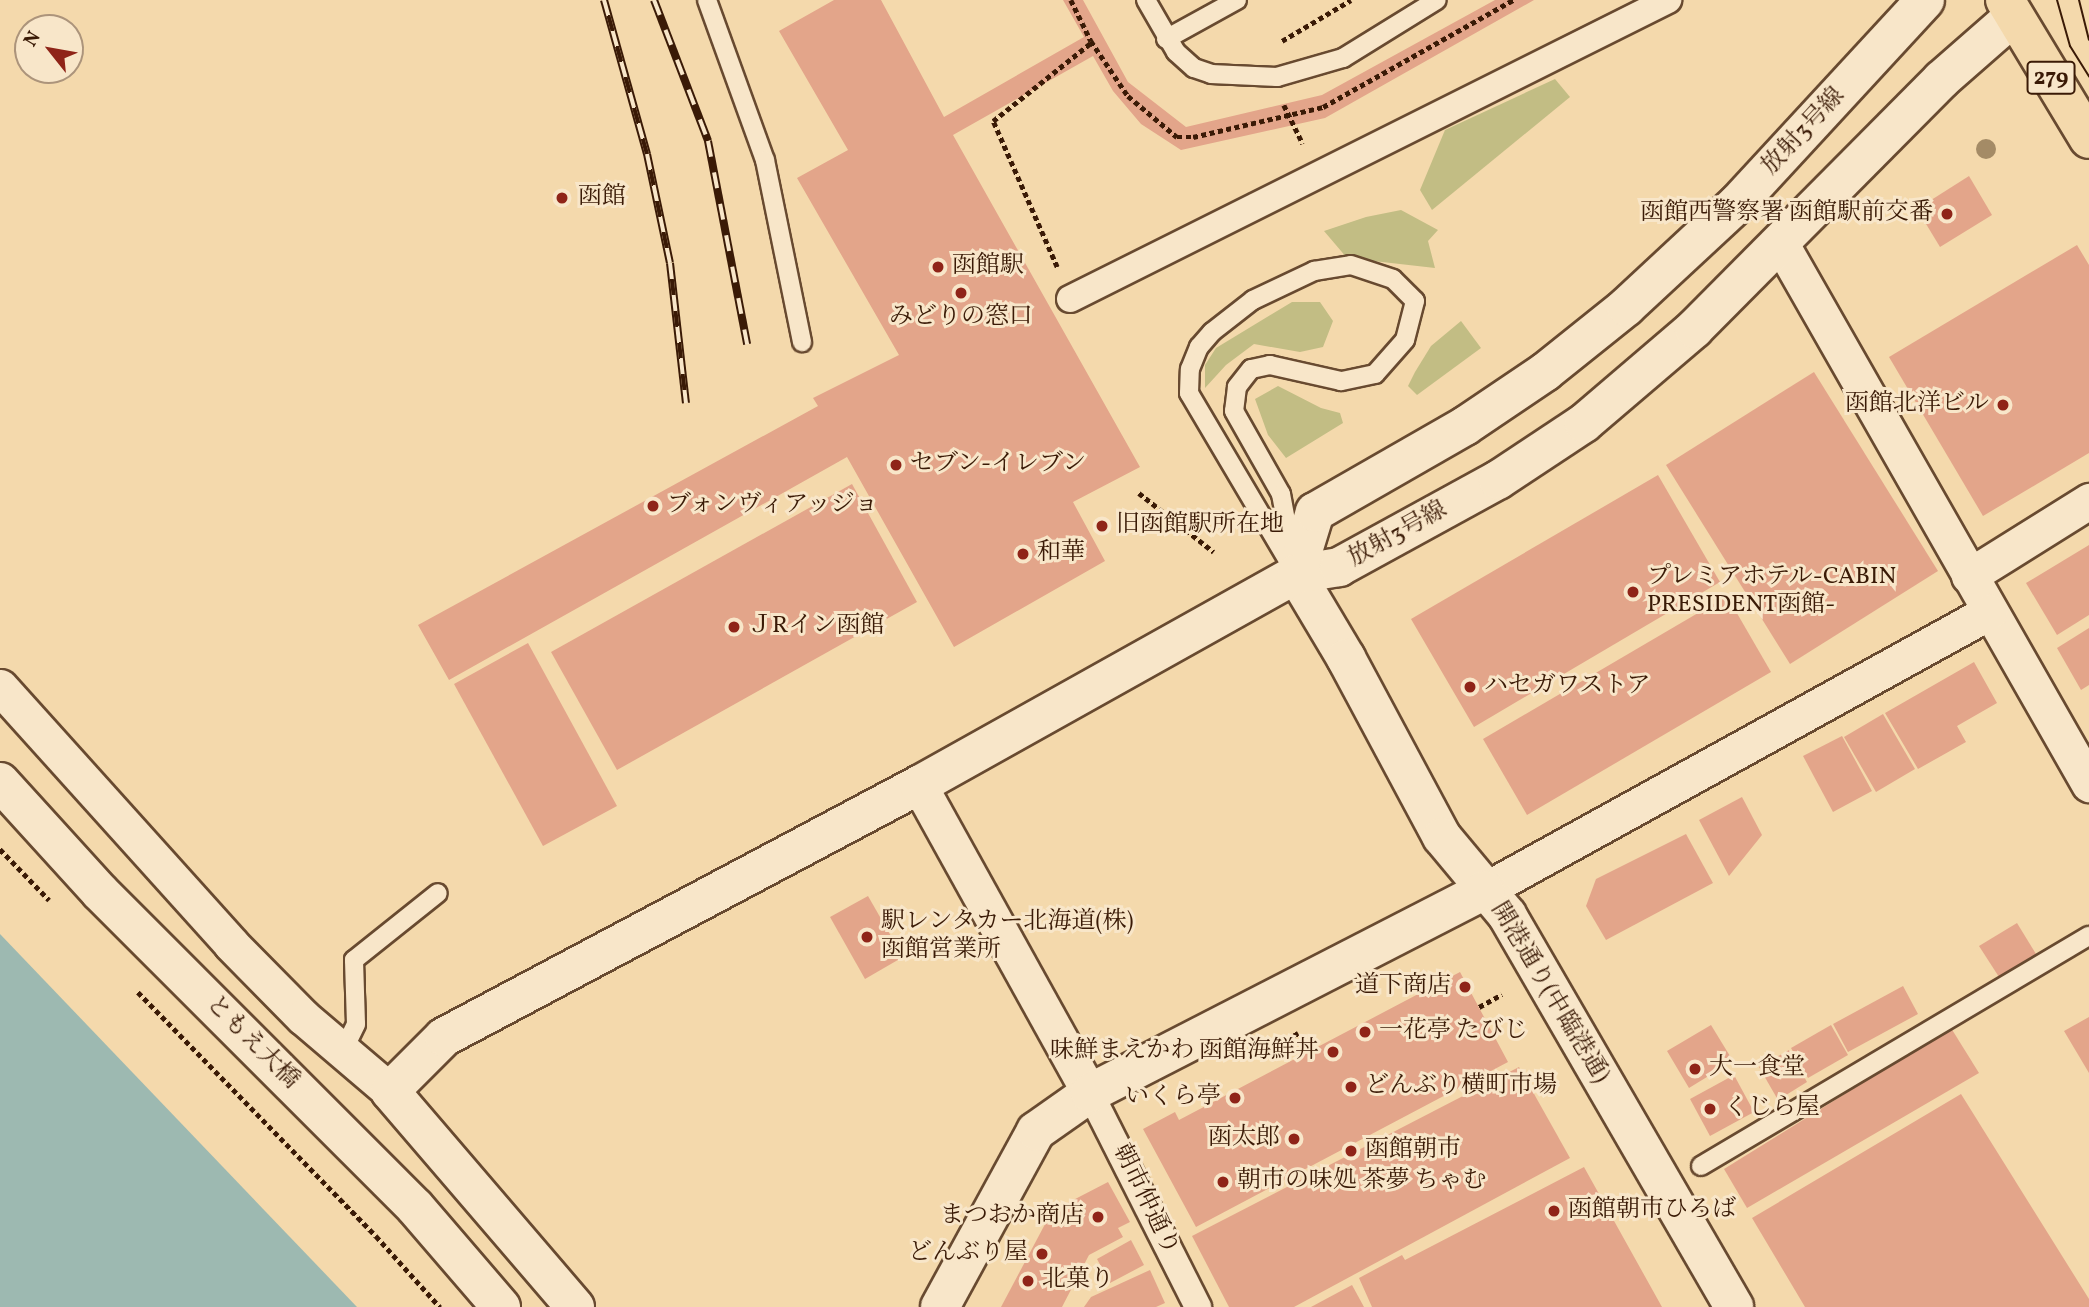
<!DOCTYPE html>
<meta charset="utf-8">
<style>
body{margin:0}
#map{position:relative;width:2089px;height:1307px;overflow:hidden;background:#f4d9ac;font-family:Vollkorn,"Noto Serif JP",serif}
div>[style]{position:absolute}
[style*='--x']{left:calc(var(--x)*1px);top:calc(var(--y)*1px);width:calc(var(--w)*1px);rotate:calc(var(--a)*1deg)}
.green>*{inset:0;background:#c2bd84}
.water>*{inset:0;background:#9db9b1}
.building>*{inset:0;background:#e3a58a}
.path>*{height:4.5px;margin-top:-2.25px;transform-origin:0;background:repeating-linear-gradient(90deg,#3a1a06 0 5px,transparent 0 8.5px)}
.roads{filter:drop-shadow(2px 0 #684a30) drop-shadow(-2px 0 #684a30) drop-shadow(0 2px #684a30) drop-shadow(0 -2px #684a30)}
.service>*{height:18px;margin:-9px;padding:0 9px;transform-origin:9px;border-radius:9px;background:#f8e6c9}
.pedestrian>*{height:26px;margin:-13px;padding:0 13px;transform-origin:13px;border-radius:13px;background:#f8e6c9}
.minor>*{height:35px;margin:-17.5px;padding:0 17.5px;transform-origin:17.5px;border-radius:17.5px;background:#f8e6c9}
.tertiary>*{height:38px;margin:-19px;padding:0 19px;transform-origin:19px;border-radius:19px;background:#f8e6c9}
.trunk>*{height:38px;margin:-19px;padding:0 19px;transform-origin:19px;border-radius:19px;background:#f4d9ac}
.tram>*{height:2px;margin:-1px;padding:0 1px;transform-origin:1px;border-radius:1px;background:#3a1a06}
.rail>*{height:8px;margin-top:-4px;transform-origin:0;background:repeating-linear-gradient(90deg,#f8e6c9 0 16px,#3a1a06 0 32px);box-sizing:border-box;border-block:2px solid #3a1a06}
.trees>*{width:20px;height:20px;margin:-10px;border-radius:50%;background:#a48b66}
.dots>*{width:19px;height:19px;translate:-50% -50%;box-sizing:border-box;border:4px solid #f8e6c9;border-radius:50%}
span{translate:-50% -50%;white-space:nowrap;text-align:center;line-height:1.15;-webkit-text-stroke:6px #f8e6c9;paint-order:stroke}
.shield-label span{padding:2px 5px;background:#f8e6c9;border:2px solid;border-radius:5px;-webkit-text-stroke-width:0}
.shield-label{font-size:23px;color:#3a1a06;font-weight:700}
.street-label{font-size:24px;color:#3a1a06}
.poi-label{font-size:24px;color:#3a1a06}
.left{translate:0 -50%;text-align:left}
.right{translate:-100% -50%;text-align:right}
.north{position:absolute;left:14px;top:14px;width:70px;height:70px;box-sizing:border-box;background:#f8e6c9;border:2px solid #ac947b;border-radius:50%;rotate:301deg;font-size:19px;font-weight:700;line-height:28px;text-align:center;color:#3a1a06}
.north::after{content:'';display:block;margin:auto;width:24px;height:32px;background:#8f2418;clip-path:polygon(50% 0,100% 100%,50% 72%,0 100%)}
</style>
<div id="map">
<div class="green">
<i style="clip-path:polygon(1555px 79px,1570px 97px,1432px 210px,1420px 190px,1445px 130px)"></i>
<i style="clip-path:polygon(1401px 210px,1438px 230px,1428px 241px,1435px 268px,1347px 258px,1324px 231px,1366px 217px)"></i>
<i style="clip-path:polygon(1292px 302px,1320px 302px,1333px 321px,1323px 347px,1300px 352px,1254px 344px,1226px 365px,1205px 388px,1205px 365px,1216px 348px)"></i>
<i style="clip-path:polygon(1461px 321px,1481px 348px,1417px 395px,1408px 386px,1415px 372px,1431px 346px)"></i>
<i style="clip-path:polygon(1278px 386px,1321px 408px,1340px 413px,1343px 423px,1286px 458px,1268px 435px,1255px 399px)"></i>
</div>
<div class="water">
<i style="clip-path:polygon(0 934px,357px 1307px,0 1307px)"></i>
</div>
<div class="building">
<i style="clip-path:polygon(834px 0,881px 0,944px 117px,1084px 37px,1063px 0,1083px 0,1128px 82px,1186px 127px,1322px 95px,1495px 0,1534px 0,1325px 118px,1181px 150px,1141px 124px,1113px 91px,1093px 56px,953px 135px,1140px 467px,1073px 502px,1105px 561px,954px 647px,847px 457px,449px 680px,418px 625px,818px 406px,813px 398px,899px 355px,797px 178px,848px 150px,779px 31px)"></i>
<i style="clip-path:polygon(1969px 176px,1992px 215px,1940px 247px,1917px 209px)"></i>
<i style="clip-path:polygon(2077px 245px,2089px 265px,2089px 453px,1983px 516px,1889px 357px)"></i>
<i style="clip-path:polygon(1814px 372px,1938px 571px,1790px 664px,1666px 465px)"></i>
<i style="clip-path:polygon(1658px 475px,1720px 582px,1474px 727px,1411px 619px)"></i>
<i style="clip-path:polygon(852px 484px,917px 602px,617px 770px,551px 652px)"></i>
<i style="clip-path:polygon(2089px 545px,2089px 615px,2057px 635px,2026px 583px)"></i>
<i style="clip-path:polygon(1727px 596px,1771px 672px,1527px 815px,1483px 739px)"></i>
<i style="clip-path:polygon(2089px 628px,2089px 685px,2081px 690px,2057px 648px)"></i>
<i style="clip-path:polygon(528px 643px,617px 806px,543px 846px,454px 684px)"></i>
<i style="clip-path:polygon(1974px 662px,1997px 703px,1957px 726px,1966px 742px,1918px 769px,1885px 713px)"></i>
<i style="clip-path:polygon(1883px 714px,1915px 769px,1876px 792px,1844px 737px)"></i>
<i style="clip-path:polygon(1842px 736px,1872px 791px,1833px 812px,1803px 756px)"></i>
<i style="clip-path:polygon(1742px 797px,1762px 835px,1729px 876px,1699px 820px)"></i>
<i style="clip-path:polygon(1686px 834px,1713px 883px,1606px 940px,1586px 906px,1596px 879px)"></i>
<i style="clip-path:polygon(868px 896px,903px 957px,865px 979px,830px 917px)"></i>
<i style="clip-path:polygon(2017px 923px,2036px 954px,1999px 977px,1979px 946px)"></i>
<i style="clip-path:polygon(1460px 972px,1508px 1062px,1196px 1227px,1143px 1129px,1175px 1112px,1179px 1120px)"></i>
<i style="clip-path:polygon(1903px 986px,1918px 1014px,1848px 1052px,1833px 1024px)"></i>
<i style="clip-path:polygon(2089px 1017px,2089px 1073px,2064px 1031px)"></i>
<i style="clip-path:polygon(1711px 1025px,1733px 1061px,1689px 1088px,1667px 1051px)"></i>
<i style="clip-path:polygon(1831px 1025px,1848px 1055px,1808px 1078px,1791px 1048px)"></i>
<i style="clip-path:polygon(1951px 1028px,1979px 1073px,1747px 1208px,1724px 1169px)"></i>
<i style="clip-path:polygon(1789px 1050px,1807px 1082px,1778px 1100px,1759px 1067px)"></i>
<i style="clip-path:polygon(1519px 1067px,1570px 1158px,1294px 1307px,1229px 1307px,1192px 1236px)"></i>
<i style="clip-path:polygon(1734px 1075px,1754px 1112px,1710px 1136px,1690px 1099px)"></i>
<i style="clip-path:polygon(1961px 1094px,2089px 1299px,2089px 1307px,1805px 1307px,1752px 1218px)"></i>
<i style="clip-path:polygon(1584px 1167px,1662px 1307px,1372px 1307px,1359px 1278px,1402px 1255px,1405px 1260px)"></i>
<i style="clip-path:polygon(1108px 1182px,1130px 1222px,1118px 1228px,1123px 1237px,1089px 1255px,1062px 1307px,1001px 1307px,1052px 1211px)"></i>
<i style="clip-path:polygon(1131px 1240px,1144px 1265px,1110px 1283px,1097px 1259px)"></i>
<i style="clip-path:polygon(1150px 1270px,1165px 1303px,1156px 1307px,1084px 1307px,1091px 1297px)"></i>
<i style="clip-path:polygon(1352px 1285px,1364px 1307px,1311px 1307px)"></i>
</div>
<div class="path">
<i style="--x:1071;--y:0;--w:46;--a:64"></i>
<i style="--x:1091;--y:41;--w:66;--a:56.1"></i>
<i style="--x:1128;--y:96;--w:64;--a:39.9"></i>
<i style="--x:1177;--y:137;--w:16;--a:0"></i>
<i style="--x:1193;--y:137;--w:133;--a:-13"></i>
<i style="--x:1323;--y:107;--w:218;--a:-29.4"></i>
<i style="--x:1282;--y:41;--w:80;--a:-30.7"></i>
<i style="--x:1284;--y:105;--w:43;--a:64"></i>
<i style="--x:1057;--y:267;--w:159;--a:-113.7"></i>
<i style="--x:993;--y:121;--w:127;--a:-38.6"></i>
<i style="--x:1139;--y:493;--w:95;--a:38.2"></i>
<i style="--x:0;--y:849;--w:71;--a:46.1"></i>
<i style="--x:138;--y:992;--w:341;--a:45.7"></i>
<i style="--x:376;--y:1236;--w:96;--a:48"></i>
<i style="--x:1479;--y:1007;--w:26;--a:-29"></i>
<i style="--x:1295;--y:1032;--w:24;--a:60"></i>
</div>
<div class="roads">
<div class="service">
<i style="--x:707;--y:0;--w:170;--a:70.1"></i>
<i style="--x:765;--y:160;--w:186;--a:78.5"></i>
<i style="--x:1146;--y:0;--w:60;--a:60"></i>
<i style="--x:1176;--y:52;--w:24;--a:42"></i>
<i style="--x:1194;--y:68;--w:18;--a:19"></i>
<i style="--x:1211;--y:74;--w:66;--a:2.6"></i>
<i style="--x:1277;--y:77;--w:69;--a:-16.1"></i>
<i style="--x:1343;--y:58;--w:110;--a:-31.7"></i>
<i style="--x:1166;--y:39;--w:81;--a:-28.8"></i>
<i style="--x:1351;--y:265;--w:44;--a:18.4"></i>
<i style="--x:1393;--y:279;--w:31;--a:45"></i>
<i style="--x:1415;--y:301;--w:40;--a:104.4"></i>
<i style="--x:1405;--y:340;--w:45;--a:131.4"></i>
<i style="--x:1375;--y:374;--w:35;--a:168"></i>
<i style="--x:1341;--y:381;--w:73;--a:-167.3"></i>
<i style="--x:1270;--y:365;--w:19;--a:168"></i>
<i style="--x:1251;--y:369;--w:23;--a:128"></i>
<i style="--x:1237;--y:387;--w:24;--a:97"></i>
<i style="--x:1234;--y:411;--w:95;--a:60.5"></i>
<i style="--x:1281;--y:494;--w:81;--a:79.4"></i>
<i style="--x:1296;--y:574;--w:210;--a:-120.6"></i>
<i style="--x:1189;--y:393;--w:24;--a:-88"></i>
<i style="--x:1190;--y:369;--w:24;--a:-68"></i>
<i style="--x:1199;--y:347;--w:20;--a:-49"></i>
<i style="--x:1212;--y:332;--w:52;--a:-38"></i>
<i style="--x:1253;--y:300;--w:68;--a:-25.4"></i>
<i style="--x:1314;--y:271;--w:37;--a:-9"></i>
<i style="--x:343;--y:1051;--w:30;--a:-64"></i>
<i style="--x:356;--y:1024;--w:64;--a:-91.8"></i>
<i style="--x:354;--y:960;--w:107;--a:-38.6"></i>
<i style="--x:1701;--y:1166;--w:451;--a:-30.7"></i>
</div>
<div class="pedestrian">
<i style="--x:1070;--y:299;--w:669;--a:-26.57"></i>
<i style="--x:1090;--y:1093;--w:240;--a:63.2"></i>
</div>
<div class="minor">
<i style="--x:1781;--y:244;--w:622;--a:60.3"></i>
<i style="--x:1969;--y:576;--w:142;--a:-32"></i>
<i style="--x:0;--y:687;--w:346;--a:48"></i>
<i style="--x:231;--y:944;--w:103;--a:45.4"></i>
<i style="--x:303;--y:1017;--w:114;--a:40.4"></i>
<i style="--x:919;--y:785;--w:352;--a:61"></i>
<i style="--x:1485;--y:890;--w:576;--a:-28.88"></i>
</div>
<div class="tertiary">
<i style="--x:1296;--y:574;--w:65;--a:-73"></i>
<i style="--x:1315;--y:512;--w:173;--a:-29.8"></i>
<i style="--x:1465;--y:426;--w:97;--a:-34"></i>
<i style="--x:1545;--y:372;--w:104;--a:-38.7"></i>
<i style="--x:1626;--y:307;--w:151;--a:-42.9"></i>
<i style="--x:1737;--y:204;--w:277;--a:-47.3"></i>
<i style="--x:1296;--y:574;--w:98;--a:59.2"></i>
<i style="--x:1346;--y:658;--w:203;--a:61.8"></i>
<i style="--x:1442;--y:837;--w:102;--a:50.2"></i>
<i style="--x:1507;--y:915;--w:453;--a:59.9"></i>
<i style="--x:0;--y:782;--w:149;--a:47.7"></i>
<i style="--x:100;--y:892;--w:445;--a:45"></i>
<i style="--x:415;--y:1207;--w:132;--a:49.3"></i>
<i style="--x:575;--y:1307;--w:284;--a:-130.6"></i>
<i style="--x:390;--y:1091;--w:76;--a:-45"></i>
<i style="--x:444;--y:1037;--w:538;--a:-27.95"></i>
<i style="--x:919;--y:785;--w:432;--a:-29.2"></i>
<i style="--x:1296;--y:574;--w:44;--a:-9.2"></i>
<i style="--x:1339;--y:567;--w:181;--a:-28.7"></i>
<i style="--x:1498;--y:480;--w:103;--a:-33.5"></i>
<i style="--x:1584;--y:423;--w:145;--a:-40.5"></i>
<i style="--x:1694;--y:329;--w:351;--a:-45.2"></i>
<i style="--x:1941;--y:80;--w:96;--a:-41.2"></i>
<i style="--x:940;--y:1307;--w:200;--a:-61.4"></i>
<i style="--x:1036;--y:1131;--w:66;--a:-35.1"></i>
<i style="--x:1090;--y:1093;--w:444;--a:-27.2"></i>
</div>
<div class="trunk">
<i style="--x:2005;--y:0;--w:162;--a:58.9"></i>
</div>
</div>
<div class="tram">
<i style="--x:2057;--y:0;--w:48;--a:74.2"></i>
<i style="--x:2070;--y:46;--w:36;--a:58"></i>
<i style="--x:2079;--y:0;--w:41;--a:76"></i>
</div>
<div class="rail">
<i style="--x:604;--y:0;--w:160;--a:74.4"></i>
<i style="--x:647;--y:154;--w:111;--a:78.1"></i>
<i style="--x:670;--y:263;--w:141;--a:83.5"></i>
<i style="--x:654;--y:0;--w:151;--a:69"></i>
<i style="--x:708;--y:141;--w:207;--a:79.1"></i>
</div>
<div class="trees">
<i style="left:1986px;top:149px"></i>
</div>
<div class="dots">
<i style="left:562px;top:198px;background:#8f2418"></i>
<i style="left:1947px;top:214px;background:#8f2418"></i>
<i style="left:938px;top:267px;background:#8f2418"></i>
<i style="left:961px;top:293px;background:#8f2418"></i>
<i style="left:2003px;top:405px;background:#8f2418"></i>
<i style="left:896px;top:465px;background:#8f2418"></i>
<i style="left:653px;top:506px;background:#8f2418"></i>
<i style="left:1102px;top:526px;background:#8f2418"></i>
<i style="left:1023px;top:554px;background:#8f2418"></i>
<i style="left:1633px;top:592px;background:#8f2418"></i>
<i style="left:734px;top:627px;background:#8f2418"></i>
<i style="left:1470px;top:687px;background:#8f2418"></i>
<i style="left:867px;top:937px;background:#8f2418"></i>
<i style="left:1465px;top:987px;background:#8f2418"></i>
<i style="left:1365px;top:1032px;background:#8f2418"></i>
<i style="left:1333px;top:1052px;background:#8f2418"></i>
<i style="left:1695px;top:1069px;background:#8f2418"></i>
<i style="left:1351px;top:1087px;background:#8f2418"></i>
<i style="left:1235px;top:1098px;background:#8f2418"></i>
<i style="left:1710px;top:1109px;background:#8f2418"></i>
<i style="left:1294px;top:1139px;background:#8f2418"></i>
<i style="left:1351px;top:1151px;background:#8f2418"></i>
<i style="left:1223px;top:1182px;background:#8f2418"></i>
<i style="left:1554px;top:1211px;background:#8f2418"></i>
<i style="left:1098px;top:1217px;background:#8f2418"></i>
<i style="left:1042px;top:1254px;background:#8f2418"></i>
<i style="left:1028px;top:1281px;background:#8f2418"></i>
</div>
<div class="shield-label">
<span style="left:2051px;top:78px">279</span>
</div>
<div class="street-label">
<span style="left:1804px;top:132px;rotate:-47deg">放射3号線</span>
<span style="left:1398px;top:535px;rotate:-29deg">放射3号線</span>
<span style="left:1549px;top:993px;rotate:59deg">開港通り(中臨港通)</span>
<span style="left:252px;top:1043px;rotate:45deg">ともえ大橋</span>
<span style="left:1145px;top:1200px;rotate:64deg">朝市仲通り</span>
</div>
<div class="poi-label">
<span class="left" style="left:578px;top:198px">函館</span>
<span class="right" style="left:1933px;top:214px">函館西警察署 函館駅前交番</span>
<span class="left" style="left:952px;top:267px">函館駅</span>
<span style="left:961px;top:318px">みどりの窓口</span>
<span class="right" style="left:1989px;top:405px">函館北洋ビル</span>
<span class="left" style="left:910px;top:465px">セブン-イレブン</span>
<span class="left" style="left:667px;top:506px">ブォンヴィアッジョ</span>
<span class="left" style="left:1116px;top:526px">旧函館駅所在地</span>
<span class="left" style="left:1037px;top:554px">和華</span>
<span class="left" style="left:1647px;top:592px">プレミアホテル-CABIN<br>PRESIDENT函館-</span>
<span class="left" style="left:748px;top:627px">ＪRイン函館</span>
<span class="left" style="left:1484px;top:687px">ハセガワストア</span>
<span class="left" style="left:881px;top:937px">駅レンタカー北海道(株)<br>函館営業所</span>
<span class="right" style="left:1451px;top:987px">道下商店</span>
<span class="left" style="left:1379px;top:1032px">一花亭 たびじ</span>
<span class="right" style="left:1319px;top:1052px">味鮮まえかわ 函館海鮮丼</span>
<span class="left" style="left:1709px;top:1069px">大一食堂</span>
<span class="left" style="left:1365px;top:1087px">どんぶり横町市場</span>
<span class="right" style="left:1221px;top:1098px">いくら亭</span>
<span class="left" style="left:1724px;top:1109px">くじら屋</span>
<span class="right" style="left:1280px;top:1139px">函太郎</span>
<span class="left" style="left:1365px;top:1151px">函館朝市</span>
<span class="left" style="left:1237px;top:1182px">朝市の味処 茶夢 ちゃむ</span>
<span class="left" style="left:1568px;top:1211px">函館朝市ひろば</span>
<span class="right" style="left:1084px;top:1217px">まつおか商店</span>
<span class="right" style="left:1028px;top:1254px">どんぶり屋</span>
<span class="left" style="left:1042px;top:1281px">北菓り</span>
</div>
<div class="north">N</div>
</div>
